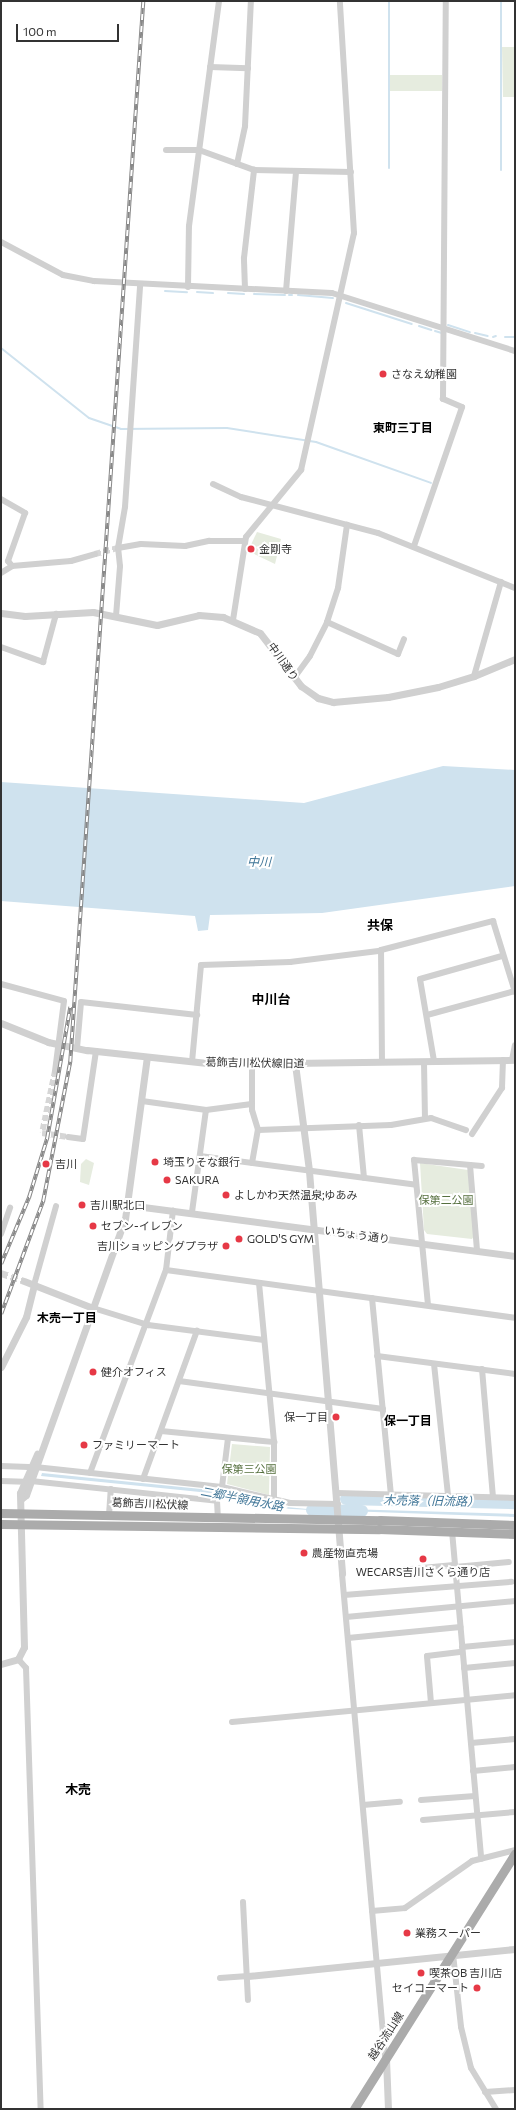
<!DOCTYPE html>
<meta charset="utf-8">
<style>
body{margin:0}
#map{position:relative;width:516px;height:2110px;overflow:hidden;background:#fff;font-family:Commissioner,"Noto Sans JP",sans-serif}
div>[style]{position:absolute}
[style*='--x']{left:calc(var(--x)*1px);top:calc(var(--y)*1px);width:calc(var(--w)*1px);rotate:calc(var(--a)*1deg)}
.green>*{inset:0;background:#e6ecdf}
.water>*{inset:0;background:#cfe2ee}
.stream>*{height:2px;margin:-1px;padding:0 1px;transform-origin:1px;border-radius:1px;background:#cfe2ee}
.river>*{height:12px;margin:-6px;padding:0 6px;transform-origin:6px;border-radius:6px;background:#cfe2ee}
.minor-tunnel>*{height:6px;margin-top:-3px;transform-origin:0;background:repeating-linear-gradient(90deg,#d6d6d6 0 6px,transparent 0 9px)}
.tertiary-tunnel>*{height:7px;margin-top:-3.5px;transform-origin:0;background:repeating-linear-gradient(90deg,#d6d6d6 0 7px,transparent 0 10.5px)}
.minor>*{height:6px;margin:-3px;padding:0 3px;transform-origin:3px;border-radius:3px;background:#d0d0d0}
.tertiary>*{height:7px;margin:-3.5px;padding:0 3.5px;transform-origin:3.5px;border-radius:3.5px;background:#d0d0d0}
.primary>*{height:9px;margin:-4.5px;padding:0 4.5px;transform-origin:4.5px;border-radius:4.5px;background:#ababab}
.rail>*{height:3.5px;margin-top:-1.75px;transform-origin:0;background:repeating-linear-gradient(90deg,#fff 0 6px,#888 0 12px);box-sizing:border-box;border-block:1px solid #888}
.dots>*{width:11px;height:11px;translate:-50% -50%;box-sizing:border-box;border:2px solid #fff;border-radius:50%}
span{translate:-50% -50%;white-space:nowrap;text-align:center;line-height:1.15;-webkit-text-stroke:4px #fff;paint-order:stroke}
.poi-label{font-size:11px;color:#333}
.left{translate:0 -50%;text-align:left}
.right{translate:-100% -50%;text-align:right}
.street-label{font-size:11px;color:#333}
.park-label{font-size:11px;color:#56703f}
.neighbourhood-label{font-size:12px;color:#000;font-weight:700}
.water-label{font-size:12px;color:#3f7597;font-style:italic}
.quarter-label{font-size:13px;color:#000;font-weight:700}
.frame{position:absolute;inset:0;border:2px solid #333;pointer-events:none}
.scale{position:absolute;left:16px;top:24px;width:103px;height:18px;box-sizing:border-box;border:2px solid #333;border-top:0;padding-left:5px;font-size:12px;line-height:14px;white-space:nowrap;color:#333;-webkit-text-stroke:3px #fff;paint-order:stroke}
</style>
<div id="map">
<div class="green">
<i style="clip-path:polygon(502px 47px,515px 47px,515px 97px,503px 97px)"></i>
<i style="clip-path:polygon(389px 75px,442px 75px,442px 91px,389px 91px)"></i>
<i style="clip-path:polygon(257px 532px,281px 539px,275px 564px,248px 551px)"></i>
<i style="clip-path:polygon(86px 1159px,94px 1163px,89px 1185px,80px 1182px,81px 1164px)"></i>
<i style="clip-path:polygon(420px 1163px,468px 1170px,474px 1236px,472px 1239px,427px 1234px,424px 1230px)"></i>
<i style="clip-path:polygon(232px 1444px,270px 1447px,269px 1495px,227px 1484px)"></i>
</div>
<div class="water">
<i style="clip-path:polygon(443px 766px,515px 770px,515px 886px,322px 913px,210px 915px,208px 930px,198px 931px,195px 916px,1px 901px,1px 782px,304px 803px)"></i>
<i style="clip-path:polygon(42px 1473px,221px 1491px,276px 1506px,328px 1511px,275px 1508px,220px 1494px,41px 1476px)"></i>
<i style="clip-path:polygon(345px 1509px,515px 1514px,515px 1517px,345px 1511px)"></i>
</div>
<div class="stream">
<i style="--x:389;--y:168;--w:167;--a:-90"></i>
<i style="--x:501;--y:170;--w:169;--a:-90"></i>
<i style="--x:165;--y:291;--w:22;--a:3"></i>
<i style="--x:197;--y:292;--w:16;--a:4"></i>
<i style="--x:228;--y:293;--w:16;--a:4"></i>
<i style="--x:254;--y:294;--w:31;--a:2"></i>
<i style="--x:289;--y:295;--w:3;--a:0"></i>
<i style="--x:298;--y:295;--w:35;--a:5"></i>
<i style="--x:346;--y:303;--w:69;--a:17.7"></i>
<i style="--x:448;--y:325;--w:23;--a:18"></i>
<i style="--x:419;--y:326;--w:13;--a:18"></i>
<i style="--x:435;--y:331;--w:7;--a:16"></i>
<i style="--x:475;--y:333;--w:13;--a:13"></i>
<i style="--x:493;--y:337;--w:3;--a:-18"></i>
<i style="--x:505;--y:337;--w:10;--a:0"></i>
<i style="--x:1;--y:348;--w:112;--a:38.5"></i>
<i style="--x:89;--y:418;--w:34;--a:19"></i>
<i style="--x:121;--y:429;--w:106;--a:-0.5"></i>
<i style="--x:227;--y:428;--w:90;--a:8.9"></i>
<i style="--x:316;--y:442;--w:122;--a:19.6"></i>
</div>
<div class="river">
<i style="--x:346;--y:1499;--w:169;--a:1.4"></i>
<i style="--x:312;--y:1510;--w:50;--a:1.1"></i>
</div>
<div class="minor-tunnel">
<i style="--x:95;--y:554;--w:24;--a:-15"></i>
<i style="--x:55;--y:1071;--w:63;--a:101.8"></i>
<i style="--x:42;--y:1133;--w:26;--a:9"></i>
</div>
<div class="tertiary-tunnel">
<i style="--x:1;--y:1273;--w:24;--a:19"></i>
</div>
<div class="minor">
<i style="--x:210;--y:67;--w:38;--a:2"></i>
<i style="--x:166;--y:150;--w:33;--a:0"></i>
<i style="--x:199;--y:150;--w:59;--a:20"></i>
<i style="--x:254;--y:170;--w:97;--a:1.2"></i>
<i style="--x:237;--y:164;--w:39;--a:-78"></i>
<i style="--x:245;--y:126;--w:125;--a:-87.3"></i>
<i style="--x:1;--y:242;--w:70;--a:28"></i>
<i style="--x:63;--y:275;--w:32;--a:11"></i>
<i style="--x:94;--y:281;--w:238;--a:2.9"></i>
<i style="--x:332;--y:293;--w:192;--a:17.6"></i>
<i style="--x:188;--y:287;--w:61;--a:-89.1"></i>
<i style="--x:189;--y:226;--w:227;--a:-82.4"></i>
<i style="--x:245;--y:289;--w:31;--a:-92"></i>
<i style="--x:244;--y:258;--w:89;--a:-83.5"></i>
<i style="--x:286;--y:291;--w:119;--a:-85.2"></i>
<i style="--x:213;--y:484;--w:31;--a:25"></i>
<i style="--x:241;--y:497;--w:142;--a:14.7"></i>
<i style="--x:378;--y:533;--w:148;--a:21.9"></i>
<i style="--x:1;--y:499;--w:28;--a:30"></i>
<i style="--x:25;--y:513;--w:51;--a:109.5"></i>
<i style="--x:8;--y:561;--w:6;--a:51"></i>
<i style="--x:414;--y:546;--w:147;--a:-70.9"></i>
<i style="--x:462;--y:407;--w:21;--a:-157"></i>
<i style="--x:443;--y:399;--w:398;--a:-89.6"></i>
<i style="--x:118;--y:548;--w:23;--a:-10"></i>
<i style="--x:141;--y:544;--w:44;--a:2.6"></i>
<i style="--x:185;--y:546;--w:25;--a:-12"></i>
<i style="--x:209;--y:541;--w:36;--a:0"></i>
<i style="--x:1;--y:573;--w:13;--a:-32"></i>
<i style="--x:12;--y:566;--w:59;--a:-4.8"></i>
<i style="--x:71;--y:561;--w:25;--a:-16"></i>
<i style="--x:116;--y:616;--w:50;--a:-85.4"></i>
<i style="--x:120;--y:566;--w:18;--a:-96"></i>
<i style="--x:118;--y:548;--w:42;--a:-80.3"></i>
<i style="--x:125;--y:507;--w:223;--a:-86.1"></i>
<i style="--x:233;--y:620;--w:84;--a:-81.1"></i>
<i style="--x:246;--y:537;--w:87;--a:-50.6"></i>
<i style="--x:301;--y:470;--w:243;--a:-77.4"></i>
<i style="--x:354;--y:233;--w:232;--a:-93.5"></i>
<i style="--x:327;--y:622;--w:78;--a:24.3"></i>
<i style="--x:398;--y:654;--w:16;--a:-68"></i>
<i style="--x:1;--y:647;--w:45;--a:19.7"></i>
<i style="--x:43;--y:662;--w:50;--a:-74.8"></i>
<i style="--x:474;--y:676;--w:98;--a:-74"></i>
<i style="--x:294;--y:678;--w:27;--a:-54"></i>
<i style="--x:310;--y:656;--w:38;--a:-63"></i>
<i style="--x:327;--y:622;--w:36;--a:-72"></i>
<i style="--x:338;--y:588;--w:64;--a:-81.9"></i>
<i style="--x:1;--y:984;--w:65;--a:15.1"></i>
<i style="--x:64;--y:1001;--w:71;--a:97.3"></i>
<i style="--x:427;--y:1015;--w:91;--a:-15.3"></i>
<i style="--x:77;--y:1048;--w:46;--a:-85"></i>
<i style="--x:81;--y:1002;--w:117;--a:6.4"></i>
<i style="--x:512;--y:1060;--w:15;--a:-79"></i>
<i style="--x:434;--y:1061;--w:83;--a:-99.7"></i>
<i style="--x:420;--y:979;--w:85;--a:-15.7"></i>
<i style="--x:192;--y:1062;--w:97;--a:-84.7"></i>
<i style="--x:201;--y:965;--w:89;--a:-1.9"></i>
<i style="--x:290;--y:962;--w:89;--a:-7.1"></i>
<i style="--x:382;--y:1062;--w:112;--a:-90.5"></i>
<i style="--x:381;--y:950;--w:116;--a:-14.5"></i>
<i style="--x:493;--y:921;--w:74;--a:72.8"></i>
<i style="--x:424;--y:1062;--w:56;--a:89"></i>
<i style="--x:252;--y:1065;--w:45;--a:90"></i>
<i style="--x:252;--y:1110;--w:21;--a:73"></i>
<i style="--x:258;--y:1130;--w:133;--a:-2.2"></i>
<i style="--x:391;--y:1125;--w:41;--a:-9.9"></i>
<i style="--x:431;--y:1118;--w:37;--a:19"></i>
<i style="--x:142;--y:1101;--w:65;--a:8"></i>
<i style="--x:206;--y:1110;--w:46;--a:-7.4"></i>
<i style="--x:359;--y:1125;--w:53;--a:84.6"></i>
<i style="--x:472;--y:1134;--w:55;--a:-56.9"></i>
<i style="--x:502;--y:1088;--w:28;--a:-88"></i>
<i style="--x:68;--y:1137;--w:15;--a:8"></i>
<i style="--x:83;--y:1139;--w:89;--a:-81.6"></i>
<i style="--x:200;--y:1156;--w:218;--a:7.6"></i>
<i style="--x:252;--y:1163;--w:34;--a:-80"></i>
<i style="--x:470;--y:1165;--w:86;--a:85.3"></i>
<i style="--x:192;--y:1212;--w:103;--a:-82.2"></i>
<i style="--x:1;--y:1234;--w:28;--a:-71"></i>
<i style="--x:166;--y:1270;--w:352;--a:7.8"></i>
<i style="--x:259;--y:1283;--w:160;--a:84.6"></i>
<i style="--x:274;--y:1442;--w:58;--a:90"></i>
<i style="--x:34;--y:1285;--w:82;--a:-74.4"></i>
<i style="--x:372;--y:1298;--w:198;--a:84.5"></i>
<i style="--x:428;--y:1305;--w:146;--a:-95.5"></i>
<i style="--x:414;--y:1160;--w:68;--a:5"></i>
<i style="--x:93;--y:1308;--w:58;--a:17.2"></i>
<i style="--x:148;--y:1325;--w:117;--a:7.4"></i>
<i style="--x:377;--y:1356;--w:139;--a:7.4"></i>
<i style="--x:434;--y:1364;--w:133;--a:83.9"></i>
<i style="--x:482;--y:1369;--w:128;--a:85.1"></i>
<i style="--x:179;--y:1381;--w:206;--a:7.8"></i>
<i style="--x:161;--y:1431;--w:114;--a:5.6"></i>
<i style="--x:1;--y:1466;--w:28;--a:2"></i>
<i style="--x:35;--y:1467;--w:188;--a:6.1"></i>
<i style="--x:222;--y:1487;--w:70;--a:13.2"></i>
<i style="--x:290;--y:1503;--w:48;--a:1.2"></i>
<i style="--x:90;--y:1473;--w:217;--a:-69.5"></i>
<i style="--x:166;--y:1270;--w:60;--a:-83.3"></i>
<i style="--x:143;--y:1479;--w:158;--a:-70"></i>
<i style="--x:1;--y:1481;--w:23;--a:2"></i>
<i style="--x:31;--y:1481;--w:187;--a:6.1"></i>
<i style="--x:217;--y:1501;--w:17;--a:87"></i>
<i style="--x:222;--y:1487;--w:49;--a:-83"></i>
<i style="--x:337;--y:1493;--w:178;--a:1.6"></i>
<i style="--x:109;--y:1515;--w:26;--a:-86"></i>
<i style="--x:452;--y:1531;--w:329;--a:84.9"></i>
<i style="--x:455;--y:1567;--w:54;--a:-5.3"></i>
<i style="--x:401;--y:1570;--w:53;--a:-5.4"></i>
<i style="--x:342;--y:1574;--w:486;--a:84.9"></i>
<i style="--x:344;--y:1595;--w:168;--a:-4.5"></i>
<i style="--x:346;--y:1617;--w:170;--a:-5.4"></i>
<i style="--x:348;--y:1638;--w:113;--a:-5.6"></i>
<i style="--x:462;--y:1647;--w:53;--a:-5.4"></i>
<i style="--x:18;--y:1659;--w:12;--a:48"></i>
<i style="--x:26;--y:1668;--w:441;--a:88.1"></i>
<i style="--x:464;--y:1668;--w:51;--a:-5.6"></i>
<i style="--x:431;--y:1703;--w:47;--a:-94.9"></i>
<i style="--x:427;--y:1656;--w:35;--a:-7"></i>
<i style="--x:232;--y:1722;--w:284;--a:-5.4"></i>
<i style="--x:471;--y:1743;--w:44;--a:-5.2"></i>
<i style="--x:473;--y:1771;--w:42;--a:-5.4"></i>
<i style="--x:421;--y:1800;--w:54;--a:-4.2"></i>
<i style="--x:363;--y:1805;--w:37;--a:-5"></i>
<i style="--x:423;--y:1820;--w:92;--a:-5"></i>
<i style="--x:243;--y:1902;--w:98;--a:87.1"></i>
<i style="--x:372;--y:1911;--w:33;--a:-5"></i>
<i style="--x:405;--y:1908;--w:82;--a:-35"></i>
<i style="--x:472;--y:1861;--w:44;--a:-14.3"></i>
<i style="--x:453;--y:1954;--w:73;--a:83.7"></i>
<i style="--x:461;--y:2027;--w:42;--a:76.3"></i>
<i style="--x:471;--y:2068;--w:48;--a:58.6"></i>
<i style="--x:220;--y:1978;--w:28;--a:-4"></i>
<i style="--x:485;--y:2092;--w:30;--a:-4"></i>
</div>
<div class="tertiary">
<i style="--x:1;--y:613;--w:24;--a:7"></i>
<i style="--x:25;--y:616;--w:68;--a:-3.4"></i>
<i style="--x:93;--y:612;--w:65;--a:11.5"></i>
<i style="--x:157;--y:625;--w:43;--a:-13.4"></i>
<i style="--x:199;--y:615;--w:24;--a:5"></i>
<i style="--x:223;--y:617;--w:40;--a:23.4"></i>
<i style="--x:260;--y:633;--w:67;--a:52.3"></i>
<i style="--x:301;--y:686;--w:21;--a:35"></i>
<i style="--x:318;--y:698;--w:16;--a:15"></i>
<i style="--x:333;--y:702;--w:55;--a:-5.2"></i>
<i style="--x:388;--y:697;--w:51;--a:-11.3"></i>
<i style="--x:438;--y:687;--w:38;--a:-17"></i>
<i style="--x:474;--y:676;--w:44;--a:-22.5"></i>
<i style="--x:1;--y:1023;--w:51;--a:22"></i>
<i style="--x:48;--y:1042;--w:40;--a:12"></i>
<i style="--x:87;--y:1050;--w:130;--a:6.2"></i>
<i style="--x:216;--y:1064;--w:299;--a:-0.8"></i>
<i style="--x:295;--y:1064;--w:108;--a:82.5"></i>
<i style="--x:309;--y:1171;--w:404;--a:85.3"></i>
<i style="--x:128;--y:1205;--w:390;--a:7.5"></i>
<i style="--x:24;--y:1281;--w:74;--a:21.4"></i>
<i style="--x:1;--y:1367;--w:56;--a:-63.4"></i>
<i style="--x:26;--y:1317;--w:33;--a:-76"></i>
<i style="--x:21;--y:1499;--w:6;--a:-39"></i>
<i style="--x:26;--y:1495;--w:293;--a:-70.3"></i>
<i style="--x:125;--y:1219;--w:163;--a:-82.3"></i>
<i style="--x:1;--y:1664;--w:18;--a:-16"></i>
<i style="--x:18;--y:1659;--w:13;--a:-63"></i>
<i style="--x:24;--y:1647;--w:154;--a:-91.5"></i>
<i style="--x:20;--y:1493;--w:43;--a:-66.4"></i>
<i style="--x:248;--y:1976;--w:268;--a:-5.8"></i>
<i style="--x:386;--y:2059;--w:50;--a:87.7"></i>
</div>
<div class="primary">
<i style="--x:1;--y:1513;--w:379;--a:1.1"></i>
<i style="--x:380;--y:1520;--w:135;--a:2.1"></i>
<i style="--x:1;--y:1524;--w:378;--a:0.8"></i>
<i style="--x:379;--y:1529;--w:136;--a:2.1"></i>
<i style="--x:354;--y:2109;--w:302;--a:-57.8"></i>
</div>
<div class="rail">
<i style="--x:1;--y:1264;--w:73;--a:-67.3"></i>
<i style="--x:29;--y:1197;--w:62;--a:-73"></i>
<i style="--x:47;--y:1138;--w:133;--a:-80"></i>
<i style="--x:1;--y:1314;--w:121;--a:-69.6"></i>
<i style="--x:43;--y:1201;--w:142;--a:-79"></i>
<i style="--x:70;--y:1062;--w:1064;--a:-86.06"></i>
</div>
<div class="dots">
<i style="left:383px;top:374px;background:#e63946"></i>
<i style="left:251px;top:549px;background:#e63946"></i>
<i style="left:155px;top:1162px;background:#e63946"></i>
<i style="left:46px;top:1164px;background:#e63946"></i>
<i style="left:167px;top:1180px;background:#e63946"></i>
<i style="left:226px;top:1195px;background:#e63946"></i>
<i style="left:82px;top:1205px;background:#e63946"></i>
<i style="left:93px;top:1226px;background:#e63946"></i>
<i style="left:239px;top:1239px;background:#e63946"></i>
<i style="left:226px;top:1246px;background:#e63946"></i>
<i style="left:93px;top:1372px;background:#e63946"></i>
<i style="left:336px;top:1417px;background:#e63946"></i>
<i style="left:84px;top:1445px;background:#e63946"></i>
<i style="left:304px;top:1553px;background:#e63946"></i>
<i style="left:423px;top:1559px;background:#e63946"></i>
<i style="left:407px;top:1933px;background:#e63946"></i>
<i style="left:421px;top:1973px;background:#e63946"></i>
<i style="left:477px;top:1988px;background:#e63946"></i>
</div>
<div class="poi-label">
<span class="left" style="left:391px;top:374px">さなえ幼稚園</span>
<span class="left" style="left:259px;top:549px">金剛寺</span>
<span class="left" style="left:163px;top:1162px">埼玉りそな銀行</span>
<span class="left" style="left:55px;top:1164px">吉川</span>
<span class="left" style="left:175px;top:1180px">SAKURA</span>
<span class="left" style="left:234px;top:1195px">よしかわ天然温泉;ゆあみ</span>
<span class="left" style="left:90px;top:1205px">吉川駅北口</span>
<span class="left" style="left:101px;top:1226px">セブン-イレブン</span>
<span class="left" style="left:247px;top:1239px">GOLD'S GYM</span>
<span class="right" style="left:218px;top:1246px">吉川ショッピングプラザ</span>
<span class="left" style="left:101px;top:1372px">健介オフィス</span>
<span class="right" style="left:328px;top:1417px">保一丁目</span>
<span class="left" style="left:92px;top:1445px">ファミリーマート</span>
<span class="left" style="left:312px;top:1553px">農産物直売場</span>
<span style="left:423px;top:1572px">WECARS吉川さくら通り店</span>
<span class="left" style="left:415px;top:1933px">業務スーパー</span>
<span class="left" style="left:429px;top:1973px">喫茶OB 吉川店</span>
<span class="right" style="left:469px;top:1988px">セイコーマート</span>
</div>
<div class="street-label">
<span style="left:283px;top:662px;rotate:55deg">中川通り</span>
<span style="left:255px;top:1063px;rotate:1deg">葛飾吉川松伏線旧道</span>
<span style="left:357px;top:1235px;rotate:8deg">いちょう通り</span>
<span style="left:150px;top:1504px;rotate:2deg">葛飾吉川松伏線</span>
<span style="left:386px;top:2036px;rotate:-57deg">越谷流山線</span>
</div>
<div class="park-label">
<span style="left:446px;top:1200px">保第二公園</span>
<span style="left:249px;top:1469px">保第三公園</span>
</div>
<div class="neighbourhood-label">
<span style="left:403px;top:428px">東町三丁目</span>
<span style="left:67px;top:1318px">木売一丁目</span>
<span style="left:408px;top:1421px">保一丁目</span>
</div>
<div class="water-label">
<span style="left:259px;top:862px;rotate:1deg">中川</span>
<span style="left:242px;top:1499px;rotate:11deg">二郷半領用水路</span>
<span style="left:431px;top:1501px;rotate:1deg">木売落（旧流路）</span>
</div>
<div class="quarter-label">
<span style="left:380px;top:925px">共保</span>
<span style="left:271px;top:999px">中川台</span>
<span style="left:78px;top:1789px">木売</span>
</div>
<div class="frame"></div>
<div class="scale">100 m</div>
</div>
